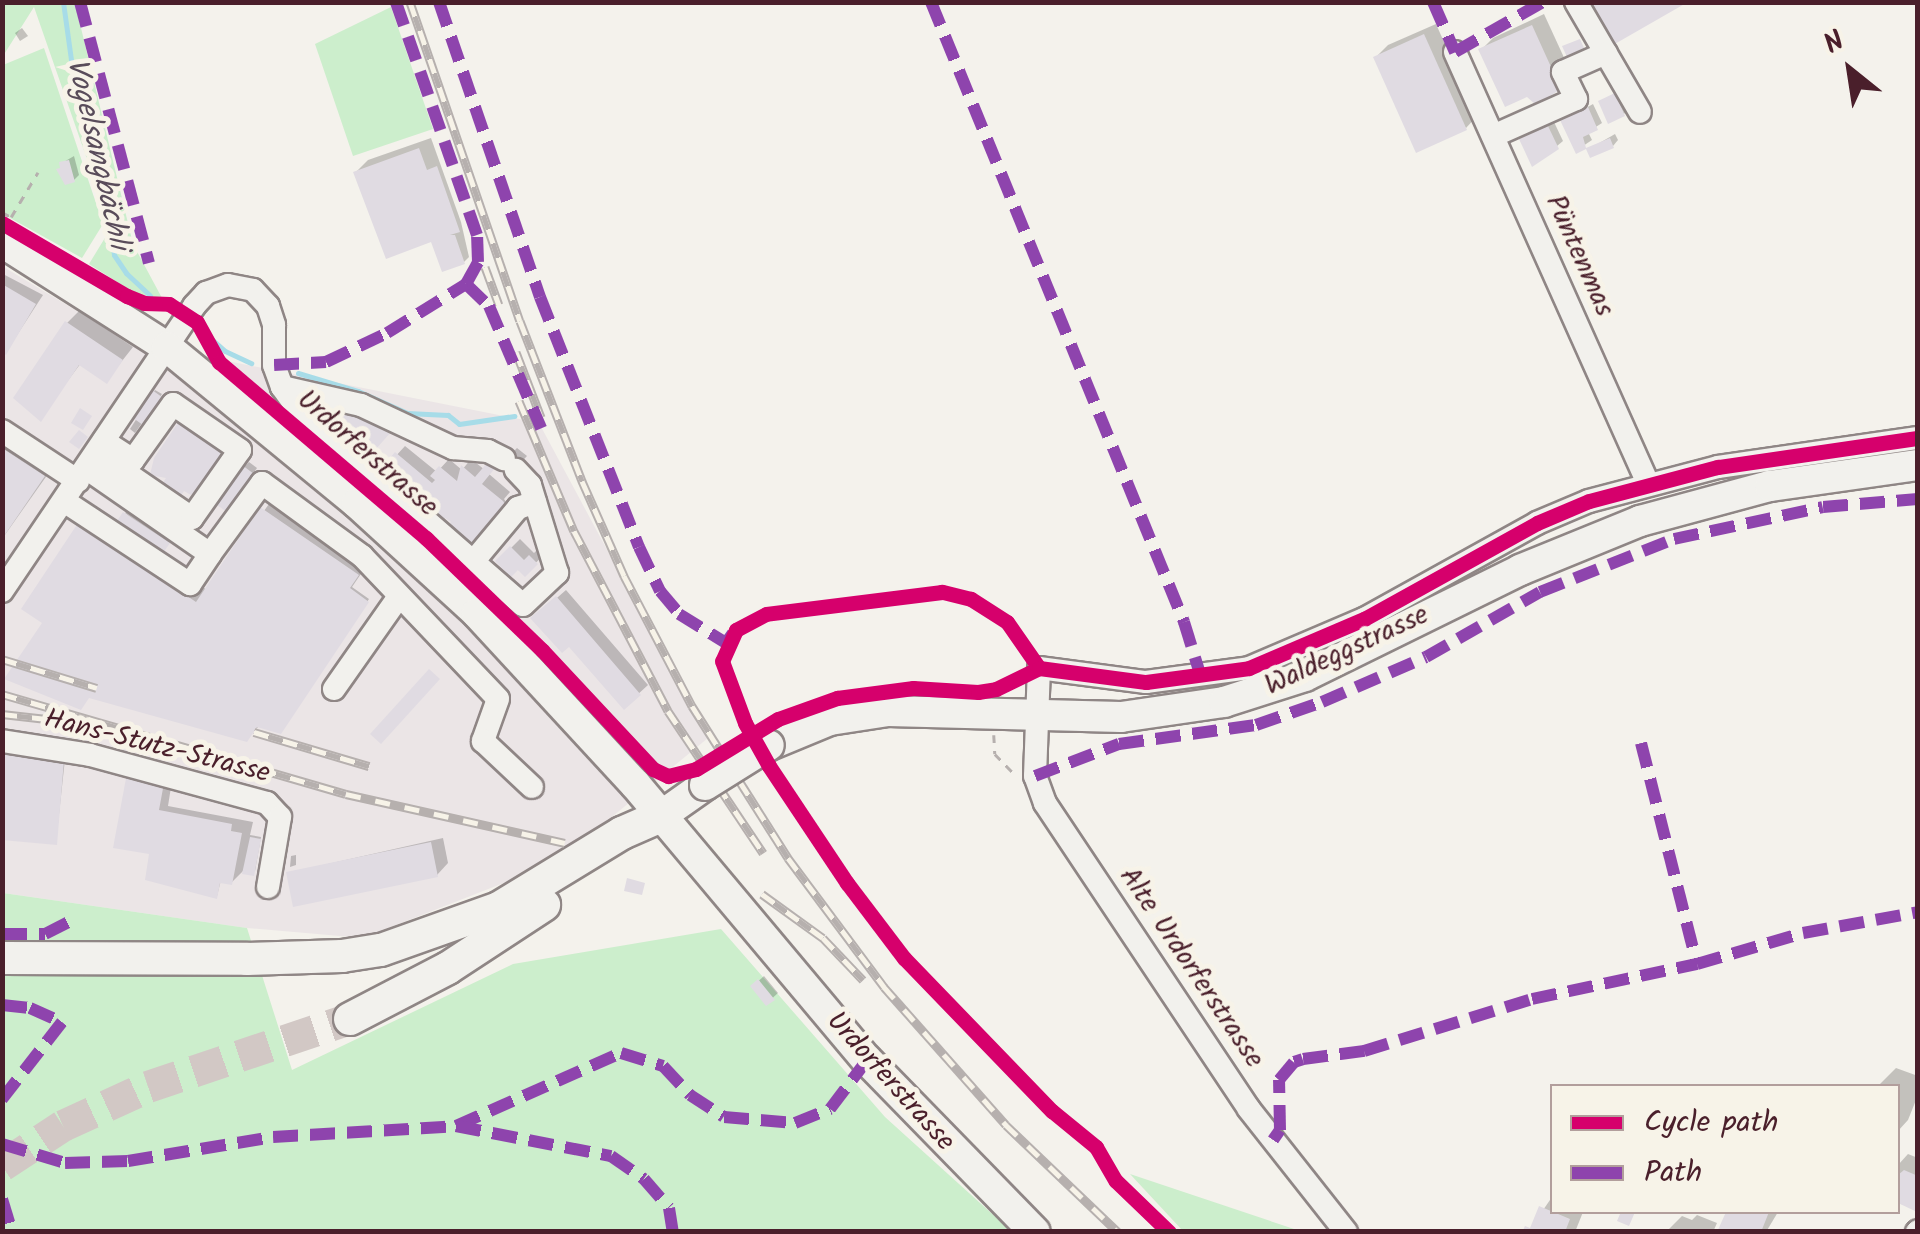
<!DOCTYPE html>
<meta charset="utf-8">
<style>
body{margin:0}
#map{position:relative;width:1920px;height:1234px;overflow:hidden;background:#f4f2ec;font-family:Kalam,sans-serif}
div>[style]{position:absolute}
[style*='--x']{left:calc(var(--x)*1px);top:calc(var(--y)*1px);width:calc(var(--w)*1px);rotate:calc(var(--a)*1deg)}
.built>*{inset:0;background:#ebe5e6}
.green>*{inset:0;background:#cec}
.shadow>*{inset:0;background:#0003}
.stream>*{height:5px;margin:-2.5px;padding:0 2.5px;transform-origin:2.5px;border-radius:2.5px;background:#a7dce8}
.building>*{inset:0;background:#e0dbe2}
.highway-tunnel>*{height:32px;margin-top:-16px;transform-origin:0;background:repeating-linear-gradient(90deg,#d2c8c5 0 32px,transparent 0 48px)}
.path>*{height:2.5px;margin-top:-1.25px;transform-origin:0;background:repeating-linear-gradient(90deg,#b6b0ae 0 8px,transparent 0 16px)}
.roads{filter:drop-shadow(2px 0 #8f8685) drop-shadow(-2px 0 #8f8685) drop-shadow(0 2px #8f8685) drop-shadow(0 -2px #8f8685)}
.minor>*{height:22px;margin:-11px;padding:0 11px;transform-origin:11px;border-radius:11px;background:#f2f1ed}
.major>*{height:30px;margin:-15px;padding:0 15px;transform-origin:15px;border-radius:15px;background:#f2f1ed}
.highway>*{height:32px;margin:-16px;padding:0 16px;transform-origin:16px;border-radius:16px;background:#f2f1ed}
.rail>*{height:9px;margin-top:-4.5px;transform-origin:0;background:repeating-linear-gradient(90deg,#f7f3e8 0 15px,#b6b0ae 0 30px);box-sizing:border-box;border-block:2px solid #b6b0ae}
.bridges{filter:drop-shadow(2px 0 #8f8685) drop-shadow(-2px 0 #8f8685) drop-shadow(0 2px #8f8685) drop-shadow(0 -2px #8f8685)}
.major-bridge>*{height:30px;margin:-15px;padding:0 15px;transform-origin:15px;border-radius:15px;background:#f2f1ed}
.quiet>*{height:12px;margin-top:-6px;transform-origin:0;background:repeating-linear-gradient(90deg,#8e44ad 0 25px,transparent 0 37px)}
.cycleway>*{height:15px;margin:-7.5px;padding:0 7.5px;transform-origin:7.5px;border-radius:7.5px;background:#d6006c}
span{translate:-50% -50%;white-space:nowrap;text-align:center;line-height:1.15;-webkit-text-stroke:10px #f7f3e8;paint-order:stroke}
.street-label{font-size:28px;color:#4a1f2b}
.water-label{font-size:30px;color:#594c5a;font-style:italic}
.frame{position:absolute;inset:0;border:5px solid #4a1f2b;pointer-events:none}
.legend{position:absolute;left:1550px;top:1084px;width:350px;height:130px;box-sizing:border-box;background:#f7f3e8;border:2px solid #b29e9c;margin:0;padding:12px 18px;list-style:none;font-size:30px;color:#4a1f2b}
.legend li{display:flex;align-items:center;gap:20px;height:50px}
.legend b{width:50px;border:2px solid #b29e9c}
.north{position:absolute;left:1800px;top:20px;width:100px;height:100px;-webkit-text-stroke:8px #f7f3e8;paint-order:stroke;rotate:330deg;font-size:28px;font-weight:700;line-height:40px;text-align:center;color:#4a1f2b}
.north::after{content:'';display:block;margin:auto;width:35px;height:45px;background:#4a1f2b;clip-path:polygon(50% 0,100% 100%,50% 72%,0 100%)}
</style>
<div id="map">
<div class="built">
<i style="clip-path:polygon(2px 266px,127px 341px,539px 423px,708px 738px,557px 862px,363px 938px,247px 928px,3px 893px)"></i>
</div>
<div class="green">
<i style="clip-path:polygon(3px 2px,75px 3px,133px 244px,162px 298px,136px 294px,89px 264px,111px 228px,34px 7px,3px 56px)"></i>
<i style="clip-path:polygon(391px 7px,433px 129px,353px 156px,315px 44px)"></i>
<i style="clip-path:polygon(44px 48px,103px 224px,82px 258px,3px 214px,3px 65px)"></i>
<i style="clip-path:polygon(3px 893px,247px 928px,292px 1070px,513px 964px,721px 929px,885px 1117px,1011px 1231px,3px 1232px)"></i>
<i style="clip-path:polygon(1130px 1174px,1300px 1231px,1183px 1231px)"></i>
</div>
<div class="shadow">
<i style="clip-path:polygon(1544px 14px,1572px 75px,1550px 91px,1481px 50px,1493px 38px)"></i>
<i style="clip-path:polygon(1436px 24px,1477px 116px,1466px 128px,1376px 57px,1388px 45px)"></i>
<i style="clip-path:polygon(22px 28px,28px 36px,20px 41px,15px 33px)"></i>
<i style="clip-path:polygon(1620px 90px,1629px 109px,1624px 114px,1601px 102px)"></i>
<i style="clip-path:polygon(1593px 104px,1602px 123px,1588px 132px,1592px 140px,1577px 150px,1563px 121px)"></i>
<i style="clip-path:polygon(1554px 122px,1563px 141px,1557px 146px,1522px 139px)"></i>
<i style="clip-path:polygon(1615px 134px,1618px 140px,1613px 146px,1589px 149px)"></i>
<i style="clip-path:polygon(431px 138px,461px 222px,469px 257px,464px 262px,434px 244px,356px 172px,368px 160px)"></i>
<i style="clip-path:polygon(74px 156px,79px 175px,74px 180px,62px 163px)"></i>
<i style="clip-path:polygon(3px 274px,43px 295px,6px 352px,2px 349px)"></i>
<i style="clip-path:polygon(79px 311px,133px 347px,107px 380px,81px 363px,40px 418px,67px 323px)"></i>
<i style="clip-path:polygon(155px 390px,162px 394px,135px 433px,130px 429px)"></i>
<i style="clip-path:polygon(2px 428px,55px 464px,2px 539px)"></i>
<i style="clip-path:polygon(405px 446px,437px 472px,449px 459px,462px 470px,471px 459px,485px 470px,503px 450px,510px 455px,517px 448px,527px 456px,513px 471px,500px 461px,489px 474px,510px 492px,504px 499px,518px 519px,491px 549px,451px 526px,454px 522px,446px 515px,437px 515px,383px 470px)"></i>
<i style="clip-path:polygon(249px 462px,257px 468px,232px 504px,244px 467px)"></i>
<i style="clip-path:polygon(274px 497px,369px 562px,352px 587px,369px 599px,282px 729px,260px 725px,246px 739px,45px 622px,92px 512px,207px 590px)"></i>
<i style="clip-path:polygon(130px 508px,173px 537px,166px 547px,125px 513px)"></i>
<i style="clip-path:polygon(520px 539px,534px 553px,539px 548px,545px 554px,525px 573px,498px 561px)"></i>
<i style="clip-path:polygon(566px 590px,648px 685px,624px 707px,569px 643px,534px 618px)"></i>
<i style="clip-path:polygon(2px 742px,65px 759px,56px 842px,2px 838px)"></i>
<i style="clip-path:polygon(129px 774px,171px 787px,168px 806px,253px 822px,250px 835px,261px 837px,255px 871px,243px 871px,232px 882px,221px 880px,217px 896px,152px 852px)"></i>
<i style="clip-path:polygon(443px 838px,448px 863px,437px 875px,288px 873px)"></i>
<i style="clip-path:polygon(296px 855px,296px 865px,290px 867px,291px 856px)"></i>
<i style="clip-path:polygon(764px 976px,778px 993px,767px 1003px,753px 986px)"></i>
<i style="clip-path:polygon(1896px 1068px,1918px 1076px,1918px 1095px,1908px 1120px,1898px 1131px,1898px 1086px,1878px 1086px)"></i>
<i style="clip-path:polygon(1908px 1154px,1918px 1158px,1914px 1208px,1898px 1203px,1898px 1165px)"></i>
<i style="clip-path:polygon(1552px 1197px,1552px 1212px,1583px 1212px,1575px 1232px,1528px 1232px)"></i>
<i style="clip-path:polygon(1729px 1212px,1778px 1212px,1766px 1232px,1720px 1232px)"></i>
<i style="clip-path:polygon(1697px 1215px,1717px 1223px,1713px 1232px,1666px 1232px,1682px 1216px,1692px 1220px)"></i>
</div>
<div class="stream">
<i style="--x:63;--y:2;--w:80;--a:82.1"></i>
<i style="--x:74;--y:81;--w:73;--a:70.8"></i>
<i style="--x:98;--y:150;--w:106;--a:81.3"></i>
<i style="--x:114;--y:255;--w:22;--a:56"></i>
<i style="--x:126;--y:273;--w:33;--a:43"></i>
<i style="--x:209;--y:337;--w:21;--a:41"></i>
<i style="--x:225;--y:351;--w:29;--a:25"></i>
<i style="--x:298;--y:373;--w:63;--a:16.7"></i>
<i style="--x:358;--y:391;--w:54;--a:24.2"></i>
<i style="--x:407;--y:413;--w:41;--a:2.8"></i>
<i style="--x:448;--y:415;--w:14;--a:39"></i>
<i style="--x:459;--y:424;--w:56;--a:-8.3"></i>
</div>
<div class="building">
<i style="clip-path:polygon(1589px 2px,1688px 2px,1613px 45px)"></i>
<i style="clip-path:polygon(1532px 25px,1561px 89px,1536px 105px,1527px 97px,1505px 107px,1478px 49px)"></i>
<i style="clip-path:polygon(1424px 34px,1467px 130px,1416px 153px,1373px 57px)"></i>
<i style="clip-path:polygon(1580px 39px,1585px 50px,1567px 57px,1562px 46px)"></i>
<i style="clip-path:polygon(1615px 93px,1625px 116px,1608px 124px,1598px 101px)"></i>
<i style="clip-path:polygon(1588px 107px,1598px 130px,1583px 137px,1586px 148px,1610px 138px,1614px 148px,1590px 158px,1586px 149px,1576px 154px,1560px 120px)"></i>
<i style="clip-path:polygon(1548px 126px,1559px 149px,1532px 167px,1519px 139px)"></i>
<i style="clip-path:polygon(419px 148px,427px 170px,437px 166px,460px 232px,450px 235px,455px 235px,465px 264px,442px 272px,431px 242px,386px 259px,353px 172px)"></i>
<i style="clip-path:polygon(69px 160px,75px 182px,65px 185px,56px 169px,60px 168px,59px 162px)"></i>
<i style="clip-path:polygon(2px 284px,36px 304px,6px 355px,2px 352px)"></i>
<i style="clip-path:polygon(65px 321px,123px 360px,107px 384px,79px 365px,41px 422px,13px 398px)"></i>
<i style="clip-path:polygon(152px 390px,162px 397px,143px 425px,133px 418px)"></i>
<i style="clip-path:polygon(350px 404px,375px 425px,384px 424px,392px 431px,367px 459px,320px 419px,332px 405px)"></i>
<i style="clip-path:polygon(80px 408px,92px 416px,83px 430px,71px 423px)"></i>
<i style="clip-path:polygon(184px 414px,229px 445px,199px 489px,191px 495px,184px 491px,180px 497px,162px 484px,166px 478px,150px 475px,154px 458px)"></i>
<i style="clip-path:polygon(79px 430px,88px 437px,79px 449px,69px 442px)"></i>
<i style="clip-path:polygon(2px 448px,45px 476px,2px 539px)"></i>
<i style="clip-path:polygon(395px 452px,432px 483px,435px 480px,430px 476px,439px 466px,457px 481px,461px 465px,475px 477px,493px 456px,500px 462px,482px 484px,503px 501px,517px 522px,491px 552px,463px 539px,447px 526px,451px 522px,445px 518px,442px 521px,380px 470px)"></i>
<i style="clip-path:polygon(242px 465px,254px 474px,227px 512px,217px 505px)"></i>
<i style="clip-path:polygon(260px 507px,359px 575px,350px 588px,369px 602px,281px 734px,257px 727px,247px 742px,89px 698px,81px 710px,4px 679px,42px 623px,21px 609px,78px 523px,196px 602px)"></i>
<i style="clip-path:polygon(123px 512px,170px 543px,161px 556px,115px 524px)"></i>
<i style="clip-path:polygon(510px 546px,524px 560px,529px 555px,538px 564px,525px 577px,518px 570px,511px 577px,495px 561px)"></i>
<i style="clip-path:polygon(556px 596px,641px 695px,624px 710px,569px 647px,562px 653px,530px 618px)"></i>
<i style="clip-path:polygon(429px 669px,440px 679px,381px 744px,370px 734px)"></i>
<i style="clip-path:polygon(2px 754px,64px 760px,57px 845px,2px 840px)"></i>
<i style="clip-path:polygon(127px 773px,164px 783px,159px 810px,232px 824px,231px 831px,242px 833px,232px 885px,220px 883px,217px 899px,145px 880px,149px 854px,113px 848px)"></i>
<i style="clip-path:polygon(250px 837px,261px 839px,254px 876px,242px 874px)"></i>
<i style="clip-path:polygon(431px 842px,438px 877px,293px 907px,286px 872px)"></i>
<i style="clip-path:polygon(627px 878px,645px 883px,642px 895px,624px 891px)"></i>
<i style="clip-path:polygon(758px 979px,775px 1000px,766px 1006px,750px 986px)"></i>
<i style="clip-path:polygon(1904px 1170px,1918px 1176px,1915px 1211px,1898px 1203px,1898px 1175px)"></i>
<i style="clip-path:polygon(1539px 1206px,1570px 1219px,1565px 1232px,1522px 1232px,1525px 1226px,1530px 1228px)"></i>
<i style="clip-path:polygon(1613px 1212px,1635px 1212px,1629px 1226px,1617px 1221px,1620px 1214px)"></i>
<i style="clip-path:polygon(1726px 1212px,1769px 1212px,1761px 1232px,1717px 1232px)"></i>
</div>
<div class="highway-tunnel">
<i style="--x:2;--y:1166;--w:73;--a:-33.3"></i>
<i style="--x:63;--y:1126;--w:94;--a:-24.6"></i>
<i style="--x:148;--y:1087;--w:213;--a:-18.6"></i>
</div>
<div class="path">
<i style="--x:2;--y:212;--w:10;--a:29"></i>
<i style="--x:11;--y:217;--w:52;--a:-59"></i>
<i style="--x:994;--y:735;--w:19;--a:87"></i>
<i style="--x:995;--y:754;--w:28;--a:46"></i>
</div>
<div class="roads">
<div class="minor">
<i style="--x:1576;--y:2;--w:127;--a:59.8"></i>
<i style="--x:1455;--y:52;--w:473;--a:65.9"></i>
<i style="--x:1493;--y:136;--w:91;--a:-24"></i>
<i style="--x:1576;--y:99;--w:30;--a:-116"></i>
<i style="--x:1563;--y:72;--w:47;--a:-23.8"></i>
<i style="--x:282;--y:387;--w:81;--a:12.8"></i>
<i style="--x:361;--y:405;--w:102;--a:25.1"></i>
<i style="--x:453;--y:448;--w:35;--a:5"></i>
<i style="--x:488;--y:451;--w:18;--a:27"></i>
<i style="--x:2;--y:431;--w:91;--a:33.3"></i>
<i style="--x:97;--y:453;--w:115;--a:34.4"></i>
<i style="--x:192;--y:518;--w:83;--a:-54.8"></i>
<i style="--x:240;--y:450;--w:81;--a:-145.5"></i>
<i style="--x:173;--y:404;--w:69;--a:125.5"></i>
<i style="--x:133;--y:460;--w:35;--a:-147"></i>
<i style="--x:64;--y:501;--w:151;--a:33.4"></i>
<i style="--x:190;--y:584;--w:36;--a:-56"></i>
<i style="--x:210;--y:554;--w:151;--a:-145.3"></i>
<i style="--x:210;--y:554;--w:88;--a:-53.8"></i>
<i style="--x:262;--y:483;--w:124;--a:36.1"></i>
<i style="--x:362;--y:556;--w:197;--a:46.4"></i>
<i style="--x:498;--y:699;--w:45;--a:109.7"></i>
<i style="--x:483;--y:741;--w:67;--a:43.2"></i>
<i style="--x:472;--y:563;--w:72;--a:-50.1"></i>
<i style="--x:518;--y:508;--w:18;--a:-19"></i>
<i style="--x:2;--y:591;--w:344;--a:-56"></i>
<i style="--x:194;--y:306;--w:18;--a:-47"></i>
<i style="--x:206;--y:293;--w:23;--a:-20"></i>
<i style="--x:228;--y:285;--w:25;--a:11"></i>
<i style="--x:253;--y:290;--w:22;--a:47"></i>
<i style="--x:268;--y:306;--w:20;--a:72"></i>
<i style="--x:274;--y:325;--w:40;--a:90"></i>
<i style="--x:274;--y:365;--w:23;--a:70"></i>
<i style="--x:282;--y:387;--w:27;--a:54"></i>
<i style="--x:298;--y:409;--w:298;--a:41.1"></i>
<i style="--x:523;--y:605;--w:47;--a:-43.3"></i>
<i style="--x:557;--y:573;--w:92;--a:-107.1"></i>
<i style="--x:530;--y:485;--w:21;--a:-133"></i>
<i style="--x:334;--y:689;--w:111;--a:-54.9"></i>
<i style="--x:2;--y:741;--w:89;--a:9"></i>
<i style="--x:90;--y:755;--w:183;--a:15.2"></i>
<i style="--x:267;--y:803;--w:19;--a:47"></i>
<i style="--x:280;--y:817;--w:71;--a:99.7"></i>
<i style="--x:1346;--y:1232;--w:157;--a:-128.3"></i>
<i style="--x:1249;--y:1109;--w:368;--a:-123.7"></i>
<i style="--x:1045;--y:803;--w:29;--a:-110"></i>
<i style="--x:1035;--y:776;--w:108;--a:-87.9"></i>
<i style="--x:1039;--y:668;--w:108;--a:7.5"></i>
<i style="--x:1146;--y:682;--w:104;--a:-7.7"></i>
<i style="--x:1249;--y:668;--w:125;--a:-23.1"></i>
<i style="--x:1364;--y:619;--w:198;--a:-29"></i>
<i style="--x:1537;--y:523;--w:56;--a:-22.9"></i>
<i style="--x:1589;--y:501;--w:133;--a:-14.8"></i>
<i style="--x:1718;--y:467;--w:202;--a:-8.3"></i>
<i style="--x:1917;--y:1232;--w:1;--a:-45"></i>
</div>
<div class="major">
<i style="--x:2;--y:242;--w:196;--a:32.5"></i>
<i style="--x:167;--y:347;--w:246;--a:39.4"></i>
<i style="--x:357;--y:503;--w:163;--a:42.5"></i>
<i style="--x:477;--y:613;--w:233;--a:47.3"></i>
<i style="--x:635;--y:784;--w:361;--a:50"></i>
<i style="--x:867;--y:1060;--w:240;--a:45.7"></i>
<i style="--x:769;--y:745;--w:66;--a:-22.3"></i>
<i style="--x:830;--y:720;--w:59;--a:-8.8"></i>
<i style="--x:888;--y:711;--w:233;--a:1.5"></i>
<i style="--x:1121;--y:717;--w:104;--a:-8.3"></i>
<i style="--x:1224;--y:702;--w:85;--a:-17.8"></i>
<i style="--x:1305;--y:676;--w:240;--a:-26.2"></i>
<i style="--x:1520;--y:570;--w:130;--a:-22.2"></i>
<i style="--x:1640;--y:521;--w:135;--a:-15.1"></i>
<i style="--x:1770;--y:486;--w:149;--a:-8.1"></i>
<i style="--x:661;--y:816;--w:54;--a:-35.2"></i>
</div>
<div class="highway">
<i style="--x:2;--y:958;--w:245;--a:0.2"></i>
<i style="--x:247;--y:959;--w:95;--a:-1.8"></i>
<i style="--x:342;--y:956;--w:39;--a:-9"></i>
<i style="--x:381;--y:950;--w:125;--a:-19.6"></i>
<i style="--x:499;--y:908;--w:144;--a:-31.4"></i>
<i style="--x:622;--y:833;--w:43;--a:-23.6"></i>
<i style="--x:350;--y:1019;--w:110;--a:-27.5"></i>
<i style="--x:448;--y:968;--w:115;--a:-33.3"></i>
</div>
</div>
<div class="rail">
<i style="--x:410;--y:2;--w:337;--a:71"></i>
<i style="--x:520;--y:321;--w:172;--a:68.8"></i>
<i style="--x:582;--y:481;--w:104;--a:66.1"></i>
<i style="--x:624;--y:576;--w:147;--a:62.4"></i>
<i style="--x:692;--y:706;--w:180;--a:57.7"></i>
<i style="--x:788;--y:858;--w:161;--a:53.3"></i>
<i style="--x:884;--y:987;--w:184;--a:48.5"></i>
<i style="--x:1006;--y:1125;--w:155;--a:43.7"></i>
<i style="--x:485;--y:267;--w:40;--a:69.8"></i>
<i style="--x:516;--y:352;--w:70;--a:69"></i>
<i style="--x:519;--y:401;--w:141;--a:67.1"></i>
<i style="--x:574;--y:531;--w:203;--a:62.4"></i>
<i style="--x:668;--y:711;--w:171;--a:56.2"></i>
<i style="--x:2;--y:659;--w:99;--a:17"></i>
<i style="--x:2;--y:694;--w:358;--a:16.2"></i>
<i style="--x:346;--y:794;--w:224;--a:12.6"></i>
<i style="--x:2;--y:714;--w:45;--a:6.3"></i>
<i style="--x:254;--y:732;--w:120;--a:16.5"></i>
<i style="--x:762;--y:894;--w:75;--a:35.8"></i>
<i style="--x:823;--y:938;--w:58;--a:46.4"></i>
</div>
<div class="bridges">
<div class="major-bridge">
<i style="--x:705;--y:785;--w:75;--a:-32"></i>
</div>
</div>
<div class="quiet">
<i style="--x:80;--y:2;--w:270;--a:75.2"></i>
<i style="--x:439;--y:2;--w:312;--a:71.1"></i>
<i style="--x:540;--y:297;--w:269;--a:68.4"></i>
<i style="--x:639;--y:547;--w:49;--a:64.5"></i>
<i style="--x:660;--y:591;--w:30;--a:50"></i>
<i style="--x:679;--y:614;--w:55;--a:31.7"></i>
<i style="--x:726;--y:643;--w:12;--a:-55"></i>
<i style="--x:931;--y:2;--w:670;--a:67.8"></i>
<i style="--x:1184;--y:622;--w:58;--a:72.8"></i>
<i style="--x:1433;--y:2;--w:55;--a:66.3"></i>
<i style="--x:1455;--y:52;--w:101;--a:-29.6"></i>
<i style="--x:466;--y:284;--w:32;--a:44"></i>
<i style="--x:489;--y:306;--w:133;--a:66.9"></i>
<i style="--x:274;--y:365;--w:52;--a:-3.3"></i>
<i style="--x:326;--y:362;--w:68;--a:-25.4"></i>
<i style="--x:387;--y:333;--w:93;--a:-31.8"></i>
<i style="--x:466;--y:284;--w:25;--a:-61"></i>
<i style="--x:478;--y:262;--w:27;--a:-92"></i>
<i style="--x:477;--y:235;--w:247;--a:-109.2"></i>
<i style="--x:1641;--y:743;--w:228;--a:75.8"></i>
<i style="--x:1035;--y:776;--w:90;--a:-20.9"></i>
<i style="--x:1119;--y:744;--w:138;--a:-7.9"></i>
<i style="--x:1256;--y:725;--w:70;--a:-19.2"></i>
<i style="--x:1322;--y:702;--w:113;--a:-23.4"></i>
<i style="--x:1426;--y:657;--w:131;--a:-29.7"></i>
<i style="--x:1540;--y:592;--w:144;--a:-21.6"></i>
<i style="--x:1674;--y:539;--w:152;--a:-12.1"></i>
<i style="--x:1823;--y:507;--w:95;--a:-4.8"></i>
<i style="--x:2;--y:934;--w:43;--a:0"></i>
<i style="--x:45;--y:934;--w:30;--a:-27"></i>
<i style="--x:2;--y:1005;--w:28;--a:6"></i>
<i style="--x:30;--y:1008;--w:35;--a:24"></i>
<i style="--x:62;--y:1022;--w:98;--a:127.9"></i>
<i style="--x:456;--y:1126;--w:180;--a:-23.9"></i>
<i style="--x:621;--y:1053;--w:44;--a:17.2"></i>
<i style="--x:663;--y:1066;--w:40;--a:47"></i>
<i style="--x:690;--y:1095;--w:40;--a:32.9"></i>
<i style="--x:724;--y:1117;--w:71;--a:4.8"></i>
<i style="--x:795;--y:1123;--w:38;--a:-22"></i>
<i style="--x:830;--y:1109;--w:61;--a:-52.9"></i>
<i style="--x:1273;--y:1140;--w:12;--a:-55"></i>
<i style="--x:1280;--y:1130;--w:50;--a:-91.1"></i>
<i style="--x:1279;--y:1080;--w:23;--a:-50"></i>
<i style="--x:1294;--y:1062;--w:9;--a:-18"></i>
<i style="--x:1303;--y:1059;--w:62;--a:-7.5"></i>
<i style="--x:1364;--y:1051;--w:176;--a:-17.2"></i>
<i style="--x:1532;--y:999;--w:169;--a:-12"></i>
<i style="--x:1697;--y:964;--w:110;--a:-16.3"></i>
<i style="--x:1803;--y:933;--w:117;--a:-10.3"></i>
<i style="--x:2;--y:1144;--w:66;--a:16.8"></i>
<i style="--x:65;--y:1163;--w:63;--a:-1.8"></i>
<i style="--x:128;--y:1161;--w:147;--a:-9.4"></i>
<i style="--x:273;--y:1137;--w:183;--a:-3.4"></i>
<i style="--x:456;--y:1126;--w:158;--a:11"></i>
<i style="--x:611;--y:1156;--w:40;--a:34.9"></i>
<i style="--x:644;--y:1179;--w:38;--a:49"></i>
<i style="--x:669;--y:1208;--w:24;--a:81"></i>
<i style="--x:2;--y:1199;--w:34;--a:73"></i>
</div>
<div class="cycleway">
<i style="--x:2;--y:223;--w:145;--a:30.3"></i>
<i style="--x:127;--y:296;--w:18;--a:22"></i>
<i style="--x:144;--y:303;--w:25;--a:2"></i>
<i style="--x:169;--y:304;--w:33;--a:33"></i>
<i style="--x:197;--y:322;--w:46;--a:61.2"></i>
<i style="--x:219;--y:362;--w:272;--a:40.4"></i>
<i style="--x:426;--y:538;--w:161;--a:44"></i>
<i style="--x:542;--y:650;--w:163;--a:47"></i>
<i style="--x:653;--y:769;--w:17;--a:25"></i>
<i style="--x:668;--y:776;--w:29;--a:-14"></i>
<i style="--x:696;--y:769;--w:96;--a:-31.4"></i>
<i style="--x:778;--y:719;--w:63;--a:-19.6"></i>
<i style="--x:837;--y:698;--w:77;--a:-7.5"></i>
<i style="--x:913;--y:688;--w:65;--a:3.5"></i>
<i style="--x:978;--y:692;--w:18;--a:-9"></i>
<i style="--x:996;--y:689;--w:48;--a:-26"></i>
<i style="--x:1039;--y:668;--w:56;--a:-124.8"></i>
<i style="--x:1007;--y:622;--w:43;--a:-147.4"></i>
<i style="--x:971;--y:599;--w:30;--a:-166"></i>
<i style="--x:942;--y:592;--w:177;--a:172.9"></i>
<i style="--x:766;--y:614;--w:34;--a:152"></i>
<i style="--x:736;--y:630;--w:34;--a:114"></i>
<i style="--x:722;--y:661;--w:66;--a:69.6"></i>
<i style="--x:745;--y:723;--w:49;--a:60.8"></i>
<i style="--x:769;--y:766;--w:141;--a:56.3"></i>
<i style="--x:847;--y:883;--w:94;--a:52.8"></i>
<i style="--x:904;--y:958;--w:213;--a:46"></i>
<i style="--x:1052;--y:1111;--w:57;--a:39.3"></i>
<i style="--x:1096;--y:1147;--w:39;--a:60"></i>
<i style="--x:1116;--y:1181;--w:74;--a:43.9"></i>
<i style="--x:1039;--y:668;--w:108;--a:7.5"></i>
<i style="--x:1146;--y:682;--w:104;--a:-7.7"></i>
<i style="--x:1249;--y:668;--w:125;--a:-23.1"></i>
<i style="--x:1364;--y:619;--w:198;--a:-29"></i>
<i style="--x:1537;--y:523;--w:56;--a:-22.9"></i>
<i style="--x:1589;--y:501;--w:133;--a:-14.8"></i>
<i style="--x:1718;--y:467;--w:202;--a:-8.3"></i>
</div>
<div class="street-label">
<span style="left:1579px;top:256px;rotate:66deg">Püntenmas</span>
<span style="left:367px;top:454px;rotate:41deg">Urdorferstrasse</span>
<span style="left:1347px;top:651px;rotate:-25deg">Waldeggstrasse</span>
<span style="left:157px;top:747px;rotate:14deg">Hans-Stutz-Strasse</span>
<span style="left:1191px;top:968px;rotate:56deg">Alte Urdorferstrasse</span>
<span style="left:890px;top:1082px;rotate:48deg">Urdorferstrasse</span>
</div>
<div class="water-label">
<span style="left:97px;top:154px;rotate:77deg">Vogelsangbächli</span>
</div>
<div class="frame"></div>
<ul class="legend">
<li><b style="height:12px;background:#d6006c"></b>Cycle path</li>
<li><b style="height:12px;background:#8e44ad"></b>Path</li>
</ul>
<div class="north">N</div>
</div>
